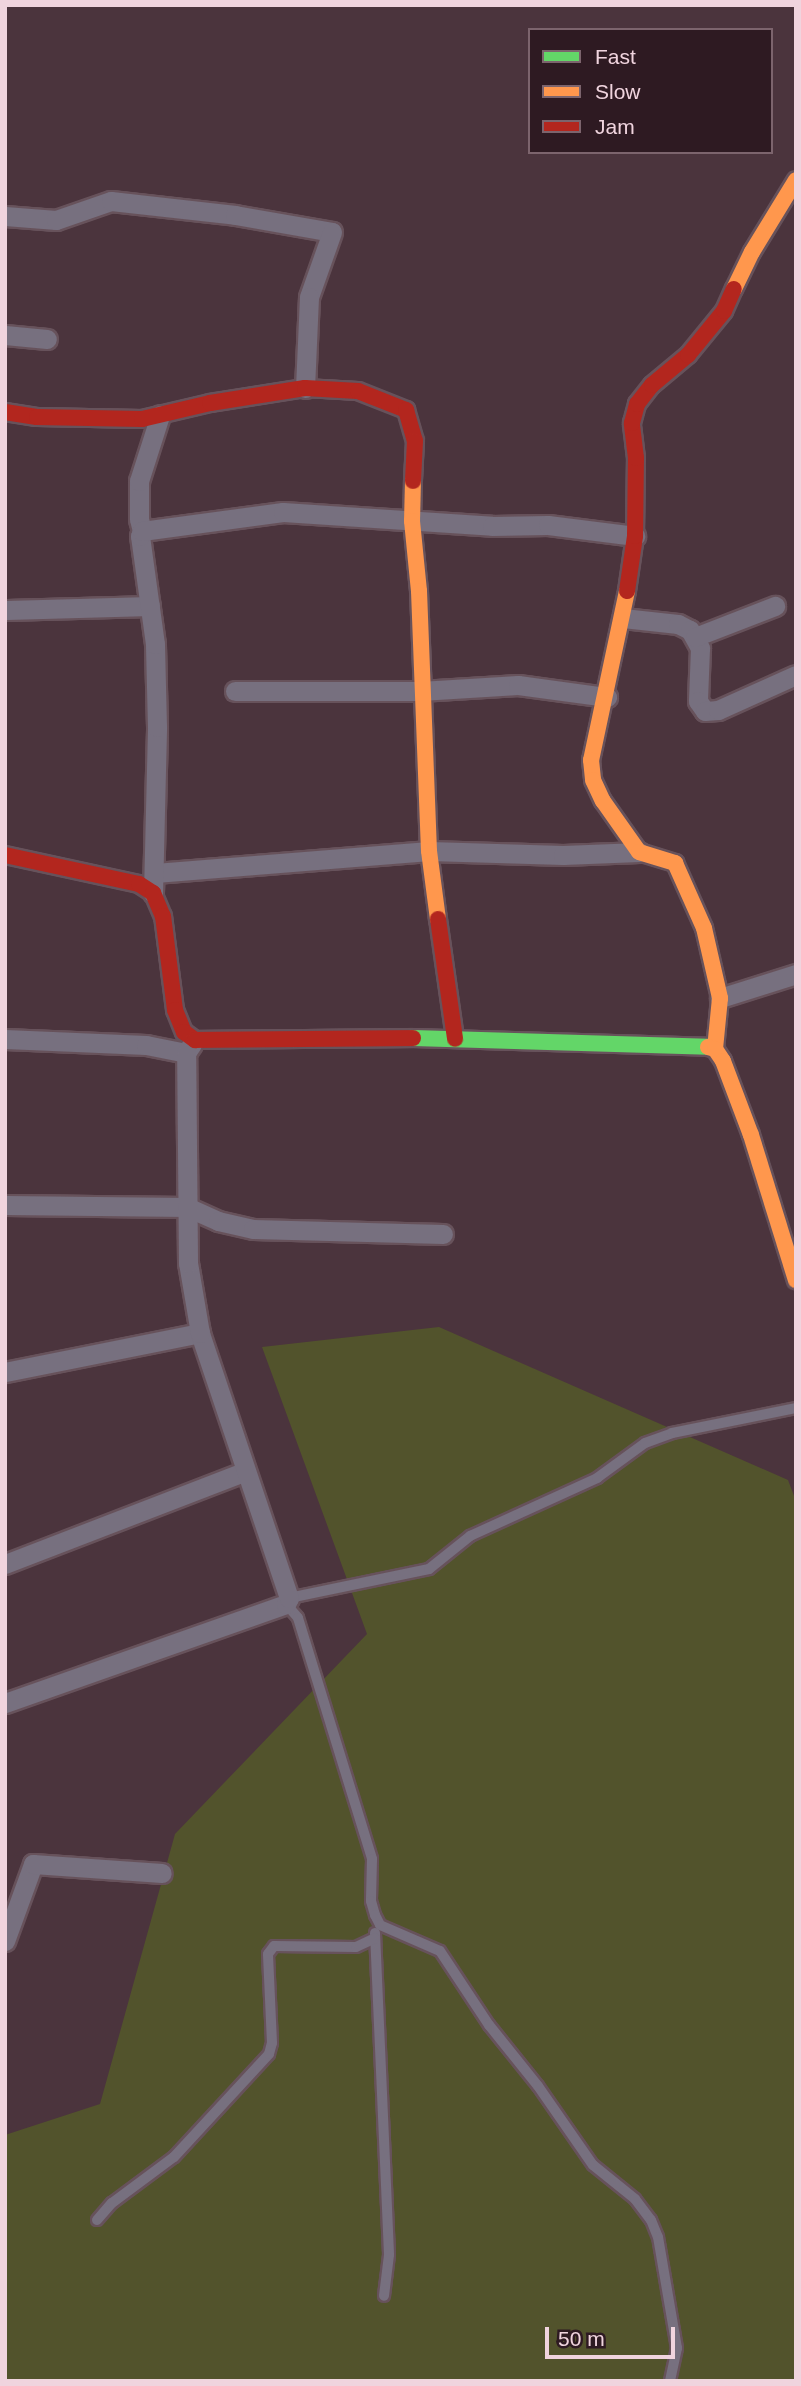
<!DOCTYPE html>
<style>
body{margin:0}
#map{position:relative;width:801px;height:2386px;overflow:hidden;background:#4b343d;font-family:Arial,sans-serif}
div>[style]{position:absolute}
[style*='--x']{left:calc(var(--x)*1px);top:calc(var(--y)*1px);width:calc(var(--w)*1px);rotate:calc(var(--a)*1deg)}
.green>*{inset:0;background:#52532c}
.roads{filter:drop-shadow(2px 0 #67525b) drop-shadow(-2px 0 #67525b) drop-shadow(0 2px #67525b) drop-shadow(0 -2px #67525b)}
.lane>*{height:10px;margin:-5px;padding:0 5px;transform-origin:5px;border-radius:5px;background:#77707f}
.street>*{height:19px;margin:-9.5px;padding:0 9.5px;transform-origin:9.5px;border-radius:9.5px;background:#77707f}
.fast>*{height:16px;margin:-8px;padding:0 8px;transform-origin:8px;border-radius:8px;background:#63d668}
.slow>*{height:16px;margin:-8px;padding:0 8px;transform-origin:8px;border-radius:8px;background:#ff974d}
.jam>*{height:16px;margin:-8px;padding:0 8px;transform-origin:8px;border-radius:8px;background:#b3261e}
span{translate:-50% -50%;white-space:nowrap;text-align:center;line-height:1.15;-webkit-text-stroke:7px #2e1a22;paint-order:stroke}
.frame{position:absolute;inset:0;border:7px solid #f0d4de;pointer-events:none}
.legend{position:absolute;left:528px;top:28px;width:245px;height:126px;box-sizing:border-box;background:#2e1a22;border:2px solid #7c646d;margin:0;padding:9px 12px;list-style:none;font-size:21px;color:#f0d4de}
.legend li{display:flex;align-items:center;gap:14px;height:35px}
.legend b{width:35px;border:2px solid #7c646d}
.scale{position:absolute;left:545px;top:2327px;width:130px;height:32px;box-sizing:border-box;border:4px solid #f0d4de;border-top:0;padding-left:9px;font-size:21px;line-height:24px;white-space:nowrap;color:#f0d4de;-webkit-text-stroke:5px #2e1a22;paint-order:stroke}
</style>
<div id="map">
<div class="green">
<i style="clip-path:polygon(439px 1327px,788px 1480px,796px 1501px,796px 2381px,5px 2381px,5px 2135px,100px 2104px,175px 1834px,367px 1634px,262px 1347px)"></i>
</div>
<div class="roads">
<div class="lane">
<i style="--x:289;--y:1598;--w:143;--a:-11.7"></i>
<i style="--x:429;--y:1569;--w:53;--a:-38.8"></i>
<i style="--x:470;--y:1536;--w:140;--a:-24.5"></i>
<i style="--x:597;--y:1478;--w:59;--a:-36.1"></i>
<i style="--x:645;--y:1443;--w:29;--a:-20"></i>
<i style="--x:672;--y:1433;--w:126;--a:-11.4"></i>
<i style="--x:286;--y:1604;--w:18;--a:49"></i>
<i style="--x:298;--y:1618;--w:252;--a:72.9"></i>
<i style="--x:372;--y:1859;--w:42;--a:91.4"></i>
<i style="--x:371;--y:1901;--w:15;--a:74"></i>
<i style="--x:375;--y:1915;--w:11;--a:63"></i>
<i style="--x:380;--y:1925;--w:65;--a:23.4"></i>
<i style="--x:440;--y:1951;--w:89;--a:56.5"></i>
<i style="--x:489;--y:2025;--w:78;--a:51.2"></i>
<i style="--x:538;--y:2086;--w:96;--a:55.2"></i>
<i style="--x:593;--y:2165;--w:54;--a:39"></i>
<i style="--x:635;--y:2199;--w:26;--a:53"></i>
<i style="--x:651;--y:2220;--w:18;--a:68"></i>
<i style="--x:658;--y:2237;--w:113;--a:80.3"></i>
<i style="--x:677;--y:2348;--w:34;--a:102"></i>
<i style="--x:375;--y:1933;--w:322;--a:87.5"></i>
<i style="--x:389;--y:2255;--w:41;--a:97"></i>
<i style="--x:97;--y:2220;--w:23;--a:-49"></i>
<i style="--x:112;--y:2203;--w:77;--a:-36.6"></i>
<i style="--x:174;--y:2157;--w:140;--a:-47.3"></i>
<i style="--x:269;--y:2054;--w:11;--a:-75"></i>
<i style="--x:272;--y:2043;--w:89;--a:-92.6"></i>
<i style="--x:268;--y:1954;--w:10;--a:-53"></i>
<i style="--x:274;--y:1946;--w:82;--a:0.7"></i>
<i style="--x:356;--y:1947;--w:21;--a:-25"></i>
</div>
<div class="street">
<i style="--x:5;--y:216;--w:51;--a:4.5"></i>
<i style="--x:56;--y:220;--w:58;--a:-19.1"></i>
<i style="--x:111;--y:201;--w:125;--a:6.4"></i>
<i style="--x:235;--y:215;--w:98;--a:9.9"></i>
<i style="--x:332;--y:232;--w:69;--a:109.5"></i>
<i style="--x:309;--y:297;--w:91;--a:92.5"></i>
<i style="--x:5;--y:335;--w:42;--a:5.4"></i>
<i style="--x:142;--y:531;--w:12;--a:-104"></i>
<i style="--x:139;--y:519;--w:38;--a:-90"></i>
<i style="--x:139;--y:481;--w:69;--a:-72.3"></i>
<i style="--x:5;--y:610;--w:145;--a:-1.6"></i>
<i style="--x:623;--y:618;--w:55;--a:6.2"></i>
<i style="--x:678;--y:624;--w:13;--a:27"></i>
<i style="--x:690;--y:630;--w:21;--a:61"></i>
<i style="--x:700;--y:648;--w:53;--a:92.2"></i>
<i style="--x:698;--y:701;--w:12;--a:55"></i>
<i style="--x:705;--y:711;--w:13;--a:-4"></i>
<i style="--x:718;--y:710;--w:85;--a:-24.2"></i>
<i style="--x:695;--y:637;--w:86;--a:-21.2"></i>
<i style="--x:235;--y:691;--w:185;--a:0"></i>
<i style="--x:420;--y:691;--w:98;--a:-3.5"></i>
<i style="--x:518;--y:685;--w:90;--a:7.7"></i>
<i style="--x:155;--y:873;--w:275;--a:-4.6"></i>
<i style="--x:429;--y:851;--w:134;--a:1.7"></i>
<i style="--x:563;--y:855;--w:76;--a:-2.3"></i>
<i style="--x:153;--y:893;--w:166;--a:-88.6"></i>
<i style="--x:157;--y:727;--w:83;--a:-91.4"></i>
<i style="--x:155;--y:644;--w:109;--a:-97.9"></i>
<i style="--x:140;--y:536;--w:5;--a:-68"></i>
<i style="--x:142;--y:531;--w:142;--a:-7.7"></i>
<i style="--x:283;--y:512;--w:209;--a:3.8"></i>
<i style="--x:492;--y:526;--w:56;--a:-1"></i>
<i style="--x:548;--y:525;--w:88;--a:7.2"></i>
<i style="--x:720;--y:998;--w:80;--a:-17.5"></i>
<i style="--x:5;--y:1039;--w:141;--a:2.4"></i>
<i style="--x:146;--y:1045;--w:41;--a:11.3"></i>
<i style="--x:186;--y:1053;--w:11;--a:-56"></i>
<i style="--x:5;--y:1205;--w:182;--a:0.6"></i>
<i style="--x:187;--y:1207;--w:34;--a:24"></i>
<i style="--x:218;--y:1221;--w:36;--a:13"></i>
<i style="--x:253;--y:1229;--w:190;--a:1.5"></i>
<i style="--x:5;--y:1372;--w:199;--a:-11.3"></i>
<i style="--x:5;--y:1564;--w:256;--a:-21.1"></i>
<i style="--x:5;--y:1703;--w:298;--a:-19.4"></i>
<i style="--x:286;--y:1604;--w:7;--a:-63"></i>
<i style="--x:289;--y:1598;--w:280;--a:-108.6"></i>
<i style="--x:200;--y:1333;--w:71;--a:-99.7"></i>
<i style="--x:188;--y:1263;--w:210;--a:-90.5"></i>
<i style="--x:5;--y:1941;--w:82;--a:-70"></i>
<i style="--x:33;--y:1864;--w:129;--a:4"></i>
</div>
<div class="fast">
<i style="--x:413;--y:1038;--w:295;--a:1.7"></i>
</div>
<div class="slow">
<i style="--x:734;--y:289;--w:41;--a:-64.1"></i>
<i style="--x:752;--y:252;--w:84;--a:-58.6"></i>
<i style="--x:413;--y:481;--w:40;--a:91.4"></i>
<i style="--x:412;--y:521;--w:70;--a:84.3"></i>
<i style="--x:419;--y:591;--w:260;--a:87.8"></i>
<i style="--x:429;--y:851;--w:69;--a:82.5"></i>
<i style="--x:627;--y:591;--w:173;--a:102"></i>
<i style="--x:591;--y:760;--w:20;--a:84"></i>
<i style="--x:593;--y:780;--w:23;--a:65"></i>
<i style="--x:603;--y:801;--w:62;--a:54.8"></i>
<i style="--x:639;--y:852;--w:38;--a:17"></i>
<i style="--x:675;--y:863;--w:71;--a:66"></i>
<i style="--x:704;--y:928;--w:72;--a:77.1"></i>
<i style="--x:720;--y:998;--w:51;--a:95.6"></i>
<i style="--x:708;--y:1047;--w:7;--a:16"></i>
<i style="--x:715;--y:1049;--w:14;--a:56"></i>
<i style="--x:723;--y:1061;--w:79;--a:69.3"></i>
<i style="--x:751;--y:1135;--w:152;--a:72.8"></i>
</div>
<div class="jam">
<i style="--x:5;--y:412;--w:32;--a:9"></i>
<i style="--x:37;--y:417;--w:105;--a:1.1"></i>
<i style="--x:142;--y:419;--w:70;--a:-13.2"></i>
<i style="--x:210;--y:403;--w:96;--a:-9"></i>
<i style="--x:305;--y:388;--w:53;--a:3.2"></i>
<i style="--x:358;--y:391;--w:52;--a:21.6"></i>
<i style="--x:406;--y:410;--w:32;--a:74"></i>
<i style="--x:415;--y:441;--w:40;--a:92.9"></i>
<i style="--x:627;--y:591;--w:56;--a:-81.7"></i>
<i style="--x:635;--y:536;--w:78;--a:-89.3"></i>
<i style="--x:636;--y:458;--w:35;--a:-97"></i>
<i style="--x:632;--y:423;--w:20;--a:-75"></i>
<i style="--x:637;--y:404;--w:24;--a:-52"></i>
<i style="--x:652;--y:385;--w:47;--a:-39.8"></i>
<i style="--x:688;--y:355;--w:57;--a:-50.7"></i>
<i style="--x:724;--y:311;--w:24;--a:-66"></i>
<i style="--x:5;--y:855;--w:137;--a:12.2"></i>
<i style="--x:139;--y:884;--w:17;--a:33"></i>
<i style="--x:153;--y:893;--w:25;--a:67"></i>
<i style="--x:163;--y:916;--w:95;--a:82.7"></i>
<i style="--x:175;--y:1010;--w:24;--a:68"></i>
<i style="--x:184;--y:1032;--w:14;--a:36"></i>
<i style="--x:195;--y:1040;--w:218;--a:-0.5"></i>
<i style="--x:438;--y:919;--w:121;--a:81.9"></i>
</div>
</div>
<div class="frame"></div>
<ul class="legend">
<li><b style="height:9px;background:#63d668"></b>Fast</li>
<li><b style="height:9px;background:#ff974d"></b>Slow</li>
<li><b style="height:9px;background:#b3261e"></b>Jam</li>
</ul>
<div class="scale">50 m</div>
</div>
